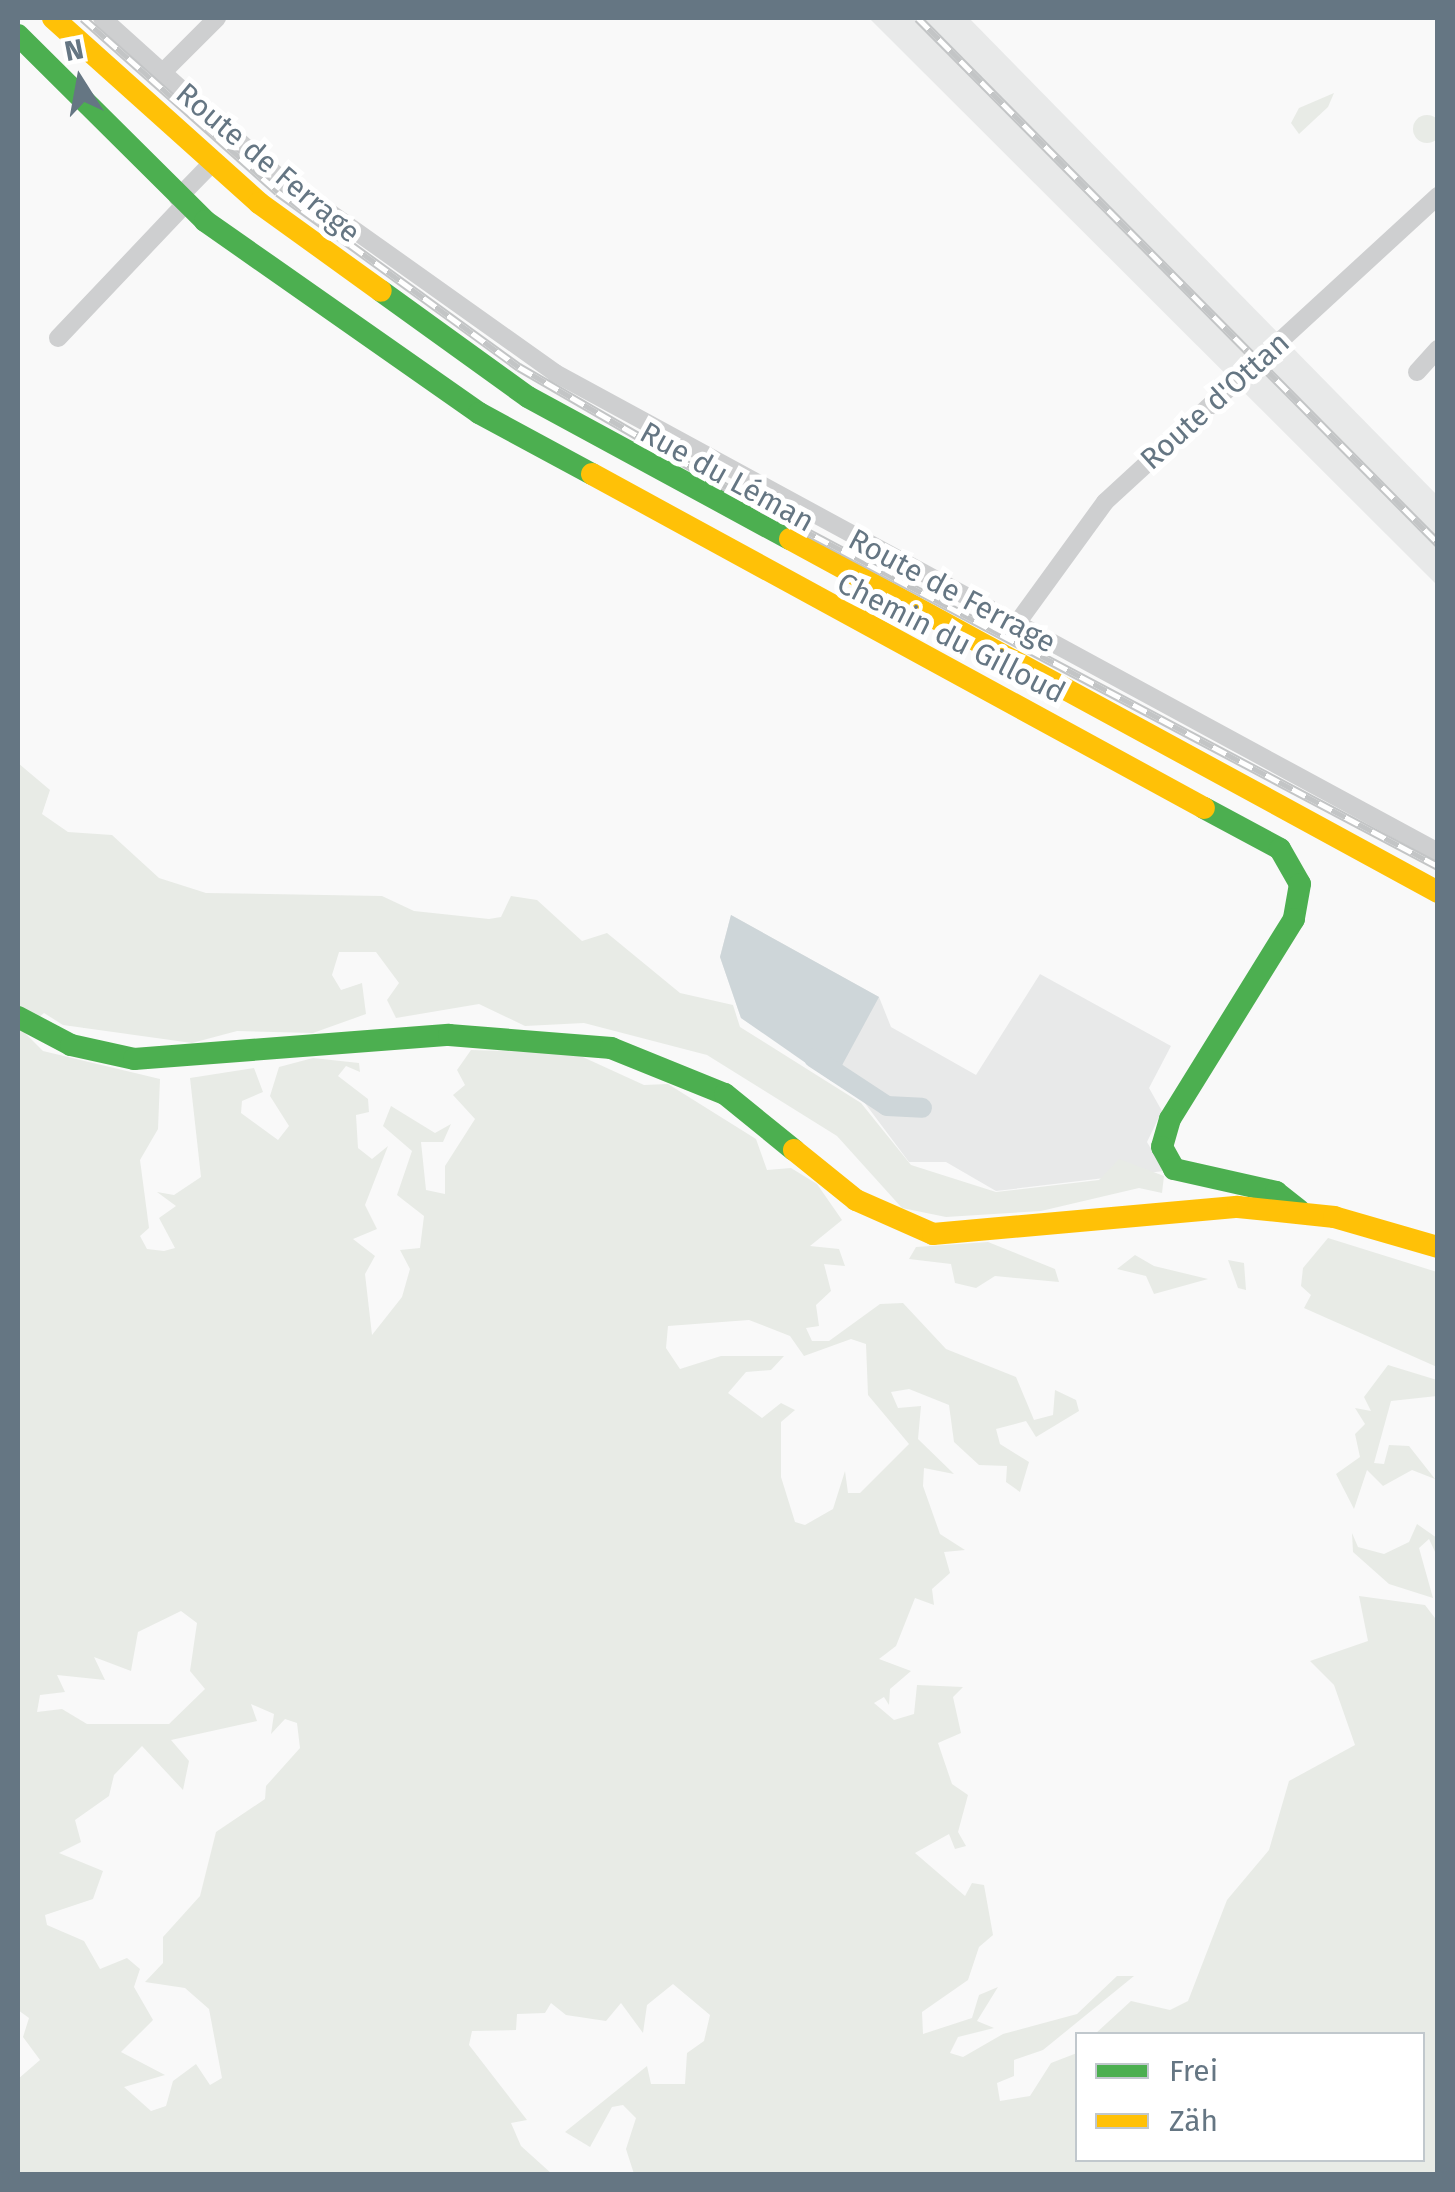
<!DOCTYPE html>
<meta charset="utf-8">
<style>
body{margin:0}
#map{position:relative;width:1455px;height:2192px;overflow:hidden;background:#f9f9f9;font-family:"Fira Sans",sans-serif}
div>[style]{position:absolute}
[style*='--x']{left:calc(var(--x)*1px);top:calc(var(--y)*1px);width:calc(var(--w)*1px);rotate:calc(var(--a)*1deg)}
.built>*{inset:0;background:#e8e9e9}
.green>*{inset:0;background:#e8ebe6}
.round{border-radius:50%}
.water>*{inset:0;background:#ced6d9}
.canal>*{height:20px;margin:-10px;padding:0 10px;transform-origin:10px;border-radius:10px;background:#ced6d9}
.street>*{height:18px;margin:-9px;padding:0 9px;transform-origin:9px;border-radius:9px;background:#cecfd0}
.fast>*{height:22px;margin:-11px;padding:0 11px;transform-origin:11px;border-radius:11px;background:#4caf50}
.slow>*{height:22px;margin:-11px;padding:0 11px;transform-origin:11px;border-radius:11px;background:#ffc107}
.rail>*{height:9px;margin-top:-4.5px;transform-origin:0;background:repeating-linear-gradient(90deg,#fff 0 15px,#c3c5c6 0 30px);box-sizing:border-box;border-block:2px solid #c3c5c6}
span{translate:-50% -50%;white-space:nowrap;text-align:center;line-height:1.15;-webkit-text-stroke:10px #fff;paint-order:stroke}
.street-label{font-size:30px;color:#657683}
.frame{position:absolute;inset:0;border:20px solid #657683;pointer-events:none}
.legend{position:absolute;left:1075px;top:2032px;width:350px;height:130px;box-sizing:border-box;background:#fff;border:2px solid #c1c8cd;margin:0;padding:12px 18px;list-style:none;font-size:30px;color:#657683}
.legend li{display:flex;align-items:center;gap:20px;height:50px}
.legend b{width:50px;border:2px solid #c1c8cd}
.north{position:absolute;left:30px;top:30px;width:100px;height:100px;-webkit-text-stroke:8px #fff;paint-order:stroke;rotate:349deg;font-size:28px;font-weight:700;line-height:40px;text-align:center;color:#657683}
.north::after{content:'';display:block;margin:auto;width:35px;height:45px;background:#657683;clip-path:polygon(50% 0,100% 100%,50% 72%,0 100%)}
</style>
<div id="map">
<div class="built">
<i style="clip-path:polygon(869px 18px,969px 18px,1437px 495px,1437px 585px)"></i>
<i style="clip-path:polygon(731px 915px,879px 997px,891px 1027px,976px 1075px,1040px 974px,1171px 1046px,1149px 1088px,1162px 1111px,1147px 1142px,1164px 1171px,996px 1191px,946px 1162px,909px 1162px,858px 1094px,741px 1018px,720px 957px)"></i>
</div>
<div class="green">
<i style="clip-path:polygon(1334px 93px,1328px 107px,1299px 134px,1291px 123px,1299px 108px)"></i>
<i class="round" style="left:1413px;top:115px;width:28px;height:28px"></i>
<i style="clip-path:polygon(evenodd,18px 763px,50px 790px,42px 814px,68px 832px,112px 835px,159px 878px,206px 893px,382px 896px,414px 911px,489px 919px,501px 917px,511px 896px,537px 900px,582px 941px,607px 933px,680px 993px,733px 1005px,740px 1027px,861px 1103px,911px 1165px,996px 1192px,1099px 1180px,1119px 1159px,1164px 1176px,1162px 1193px,1139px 1188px,1041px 1211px,946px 1217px,902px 1208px,837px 1136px,707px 1055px,584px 1023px,525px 1026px,479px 1004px,396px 1018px,387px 1000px,399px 983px,376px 952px,339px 952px,332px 975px,341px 990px,362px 983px,366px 1014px,313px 1033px,237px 1031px,192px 1043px,63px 1025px,44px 1013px,23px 1031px,43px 1051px,160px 1079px,158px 1129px,140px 1160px,149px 1228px,140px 1236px,147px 1249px,164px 1251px,175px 1248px,159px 1218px,176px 1206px,157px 1192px,174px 1195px,201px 1177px,190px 1078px,254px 1068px,263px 1092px,242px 1101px,241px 1113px,278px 1140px,289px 1126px,270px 1096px,279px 1067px,313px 1058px,359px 1063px,360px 1072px,346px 1066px,338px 1076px,368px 1099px,369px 1112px,356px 1115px,358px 1148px,372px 1159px,388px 1146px,365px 1205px,377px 1229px,353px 1239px,375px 1256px,365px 1274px,372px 1335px,402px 1297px,410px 1269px,400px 1250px,420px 1248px,424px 1216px,397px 1195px,412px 1151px,383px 1126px,391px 1106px,435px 1133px,451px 1124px,443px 1142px,421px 1142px,426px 1190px,445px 1194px,445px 1166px,475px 1119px,453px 1095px,465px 1085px,457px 1070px,471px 1050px,574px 1053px,644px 1085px,668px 1084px,756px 1139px,767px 1170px,791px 1168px,817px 1184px,842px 1220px,810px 1246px,839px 1249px,845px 1266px,824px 1264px,831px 1291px,816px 1305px,819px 1326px,806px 1328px,812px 1341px,829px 1341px,880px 1304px,903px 1303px,946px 1349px,1016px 1377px,1034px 1420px,1053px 1415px,1055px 1390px,1076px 1400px,1079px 1411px,1036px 1437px,1026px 1421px,996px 1429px,1000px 1444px,1029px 1462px,1020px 1492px,1006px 1482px,1007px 1466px,979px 1465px,954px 1442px,949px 1405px,909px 1389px,891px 1392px,898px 1408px,921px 1406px,918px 1439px,954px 1474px,924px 1468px,923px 1486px,940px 1534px,965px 1550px,944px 1552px,950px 1573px,932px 1589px,934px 1605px,915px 1598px,896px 1646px,879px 1659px,911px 1671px,890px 1689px,889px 1705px,884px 1697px,874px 1703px,894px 1720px,914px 1714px,917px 1685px,963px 1687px,953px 1697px,961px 1733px,938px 1743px,952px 1784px,968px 1795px,958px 1832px,966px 1846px,955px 1849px,949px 1834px,915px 1853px,965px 1896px,972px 1883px,984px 1885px,993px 1935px,979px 1947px,968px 1980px,922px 2012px,923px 2034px,972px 2018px,979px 1995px,998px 1987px,977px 2021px,994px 2028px,958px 2037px,950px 2053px,963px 2057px,1003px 2034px,1077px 2014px,1117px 1976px,1134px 1976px,1043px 2050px,1014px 2060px,1014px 2076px,997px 2083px,1000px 2101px,1030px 2096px,1051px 2063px,1077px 2053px,1078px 2160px,1422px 2160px,1422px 2034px,1095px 2034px,1131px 2001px,1170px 2010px,1188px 2001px,1227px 1900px,1269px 1850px,1289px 1781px,1355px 1745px,1334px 1685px,1310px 1661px,1368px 1641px,1359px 1596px,1425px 1605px,1438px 1622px,1437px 2174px,634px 2174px,626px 2149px,636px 2118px,623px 2105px,612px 2107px,590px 2147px,565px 2132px,647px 2066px,651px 2084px,685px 2084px,687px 2053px,704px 2041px,710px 2015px,673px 1984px,647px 2005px,643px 2033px,621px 2003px,606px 2021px,566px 2015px,551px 2003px,545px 2013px,517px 2014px,516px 2030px,472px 2031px,469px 2045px,527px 2120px,511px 2123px,521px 2146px,552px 2174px,18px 2174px,18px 2079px,40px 2060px,23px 2037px,29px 2018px,18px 2010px,18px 763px,749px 1320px,790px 1336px,804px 1356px,851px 1339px,866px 1344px,868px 1395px,909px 1444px,860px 1493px,848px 1493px,845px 1471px,833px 1509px,805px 1525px,795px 1522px,781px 1477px,781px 1422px,795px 1410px,781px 1403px,762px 1418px,728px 1393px,746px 1372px,771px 1370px,784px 1356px,721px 1356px,680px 1369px,666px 1348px,668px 1326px,749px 1320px,18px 763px,181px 1611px,197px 1623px,190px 1671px,205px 1689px,169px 1724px,87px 1724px,62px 1709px,37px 1712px,40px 1695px,65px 1692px,57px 1675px,105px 1680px,94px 1657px,131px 1671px,138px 1632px,181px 1611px,18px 763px,251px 1704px,274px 1714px,271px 1734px,285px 1719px,297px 1723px,300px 1748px,266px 1786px,265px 1799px,216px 1832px,200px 1896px,163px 1937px,163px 1963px,145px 1982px,185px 1988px,209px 2009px,222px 2078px,210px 2085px,196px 2064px,173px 2081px,166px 2106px,151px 2111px,124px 2087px,165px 2075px,121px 2052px,153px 2020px,134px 1987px,140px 1969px,127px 1958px,100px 1969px,84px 1941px,47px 1925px,45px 1915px,93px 1899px,103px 1871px,59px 1853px,81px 1842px,75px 1820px,109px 1796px,114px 1775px,142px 1746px,183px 1790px,189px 1761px,171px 1740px,257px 1721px,251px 1704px)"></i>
<i style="clip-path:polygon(1328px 1238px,1437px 1272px,1437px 1367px,1304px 1308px,1311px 1295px,1301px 1286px,1303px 1268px)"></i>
<i style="clip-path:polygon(988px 1242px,1055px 1269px,1059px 1282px,995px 1276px,976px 1288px,955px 1283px,951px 1264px,909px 1259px,916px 1247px)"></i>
<i style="clip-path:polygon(1135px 1255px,1154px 1266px,1208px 1279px,1154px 1294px,1146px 1276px,1117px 1269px)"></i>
<i style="clip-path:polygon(1228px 1260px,1244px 1263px,1246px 1290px,1238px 1288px)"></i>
<i style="clip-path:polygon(1388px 1365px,1437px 1380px,1437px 1396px,1391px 1401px,1374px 1463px,1384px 1464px,1389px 1445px,1409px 1446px,1435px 1479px,1412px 1470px,1383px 1486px,1367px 1470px,1354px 1509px,1336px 1474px,1360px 1457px,1355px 1434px,1365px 1424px,1355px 1408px,1371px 1411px,1364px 1397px)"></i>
<i style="clip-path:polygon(1417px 1524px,1437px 1538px,1437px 1556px,1429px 1539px,1419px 1548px,1433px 1598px,1389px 1584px,1353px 1552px,1352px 1533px,1358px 1547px,1384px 1554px,1409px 1542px)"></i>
</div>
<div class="water">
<i style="clip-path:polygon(731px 915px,879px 997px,833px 1082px,741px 1018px,720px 957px)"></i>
</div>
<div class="canal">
<i style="--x:814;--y:1058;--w:87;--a:33.3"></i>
<i style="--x:887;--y:1106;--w:35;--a:3"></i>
</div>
<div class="street">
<i style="--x:102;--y:18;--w:232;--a:42"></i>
<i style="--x:274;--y:173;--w:345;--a:35.4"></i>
<i style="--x:555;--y:373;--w:1005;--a:28.48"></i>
<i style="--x:162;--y:73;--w:78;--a:-45"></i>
<i style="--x:178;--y:198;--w:49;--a:-45.8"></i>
<i style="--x:58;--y:338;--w:185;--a:-46.5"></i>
<i style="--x:1417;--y:372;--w:31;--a:-48"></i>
<i style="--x:1015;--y:626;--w:153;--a:-54"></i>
<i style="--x:1105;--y:502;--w:452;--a:-42.6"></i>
</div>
<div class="fast">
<i style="--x:18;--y:35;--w:264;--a:44.8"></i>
<i style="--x:205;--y:221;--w:335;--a:35"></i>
<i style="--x:479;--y:413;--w:128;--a:28.4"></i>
<i style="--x:381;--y:291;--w:181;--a:35.8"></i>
<i style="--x:528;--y:397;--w:298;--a:28.5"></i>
<i style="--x:1204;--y:808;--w:86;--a:28.3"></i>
<i style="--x:1280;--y:849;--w:40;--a:60.3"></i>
<i style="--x:1300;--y:884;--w:36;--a:100"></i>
<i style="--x:1294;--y:919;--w:235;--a:121.8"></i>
<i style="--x:1170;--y:1119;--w:29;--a:106"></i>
<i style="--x:1162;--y:1147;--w:25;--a:61"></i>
<i style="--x:1174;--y:1169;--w:105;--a:12.7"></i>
<i style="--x:1276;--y:1192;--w:29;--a:38"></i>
<i style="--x:18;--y:1017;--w:60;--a:27.8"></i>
<i style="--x:71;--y:1045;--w:65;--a:12.5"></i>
<i style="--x:134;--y:1059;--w:316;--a:-4.4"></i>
<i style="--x:449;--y:1035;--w:163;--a:4.6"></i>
<i style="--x:611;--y:1048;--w:123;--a:22"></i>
<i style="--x:725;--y:1094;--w:89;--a:39.1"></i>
</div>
<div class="slow">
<i style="--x:53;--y:18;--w:277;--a:41.9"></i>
<i style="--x:259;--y:203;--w:150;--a:35.8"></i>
<i style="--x:592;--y:474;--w:697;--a:28.62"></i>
<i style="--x:790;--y:539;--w:738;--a:28.58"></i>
<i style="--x:794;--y:1150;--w:80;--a:38.9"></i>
<i style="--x:856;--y:1200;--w:84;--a:23.8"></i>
<i style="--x:933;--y:1234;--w:306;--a:-5.1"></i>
<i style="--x:1238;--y:1207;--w:97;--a:5.9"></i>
<i style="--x:1334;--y:1217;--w:108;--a:16.1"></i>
</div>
<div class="rail">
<i style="--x:83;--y:18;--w:261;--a:41.7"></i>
<i style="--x:278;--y:192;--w:298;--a:36"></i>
<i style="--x:519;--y:367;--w:281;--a:30.1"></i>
<i style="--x:762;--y:508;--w:765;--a:27.91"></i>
<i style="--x:918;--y:18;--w:739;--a:45.27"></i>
</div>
<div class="street-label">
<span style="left:268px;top:163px;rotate:40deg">Route de Ferrage</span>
<span style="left:1215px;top:401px;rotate:-42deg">Route d'Ottan</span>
<span style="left:727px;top:477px;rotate:29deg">Rue du Léman</span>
<span style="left:952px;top:591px;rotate:28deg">Route de Ferrage</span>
<span style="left:951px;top:638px;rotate:27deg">Chemin du Gilloud</span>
</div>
<div class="frame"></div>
<ul class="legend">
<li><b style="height:12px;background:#4caf50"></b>Frei</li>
<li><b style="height:12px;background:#ffc107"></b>Zäh</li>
</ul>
<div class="north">N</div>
</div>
